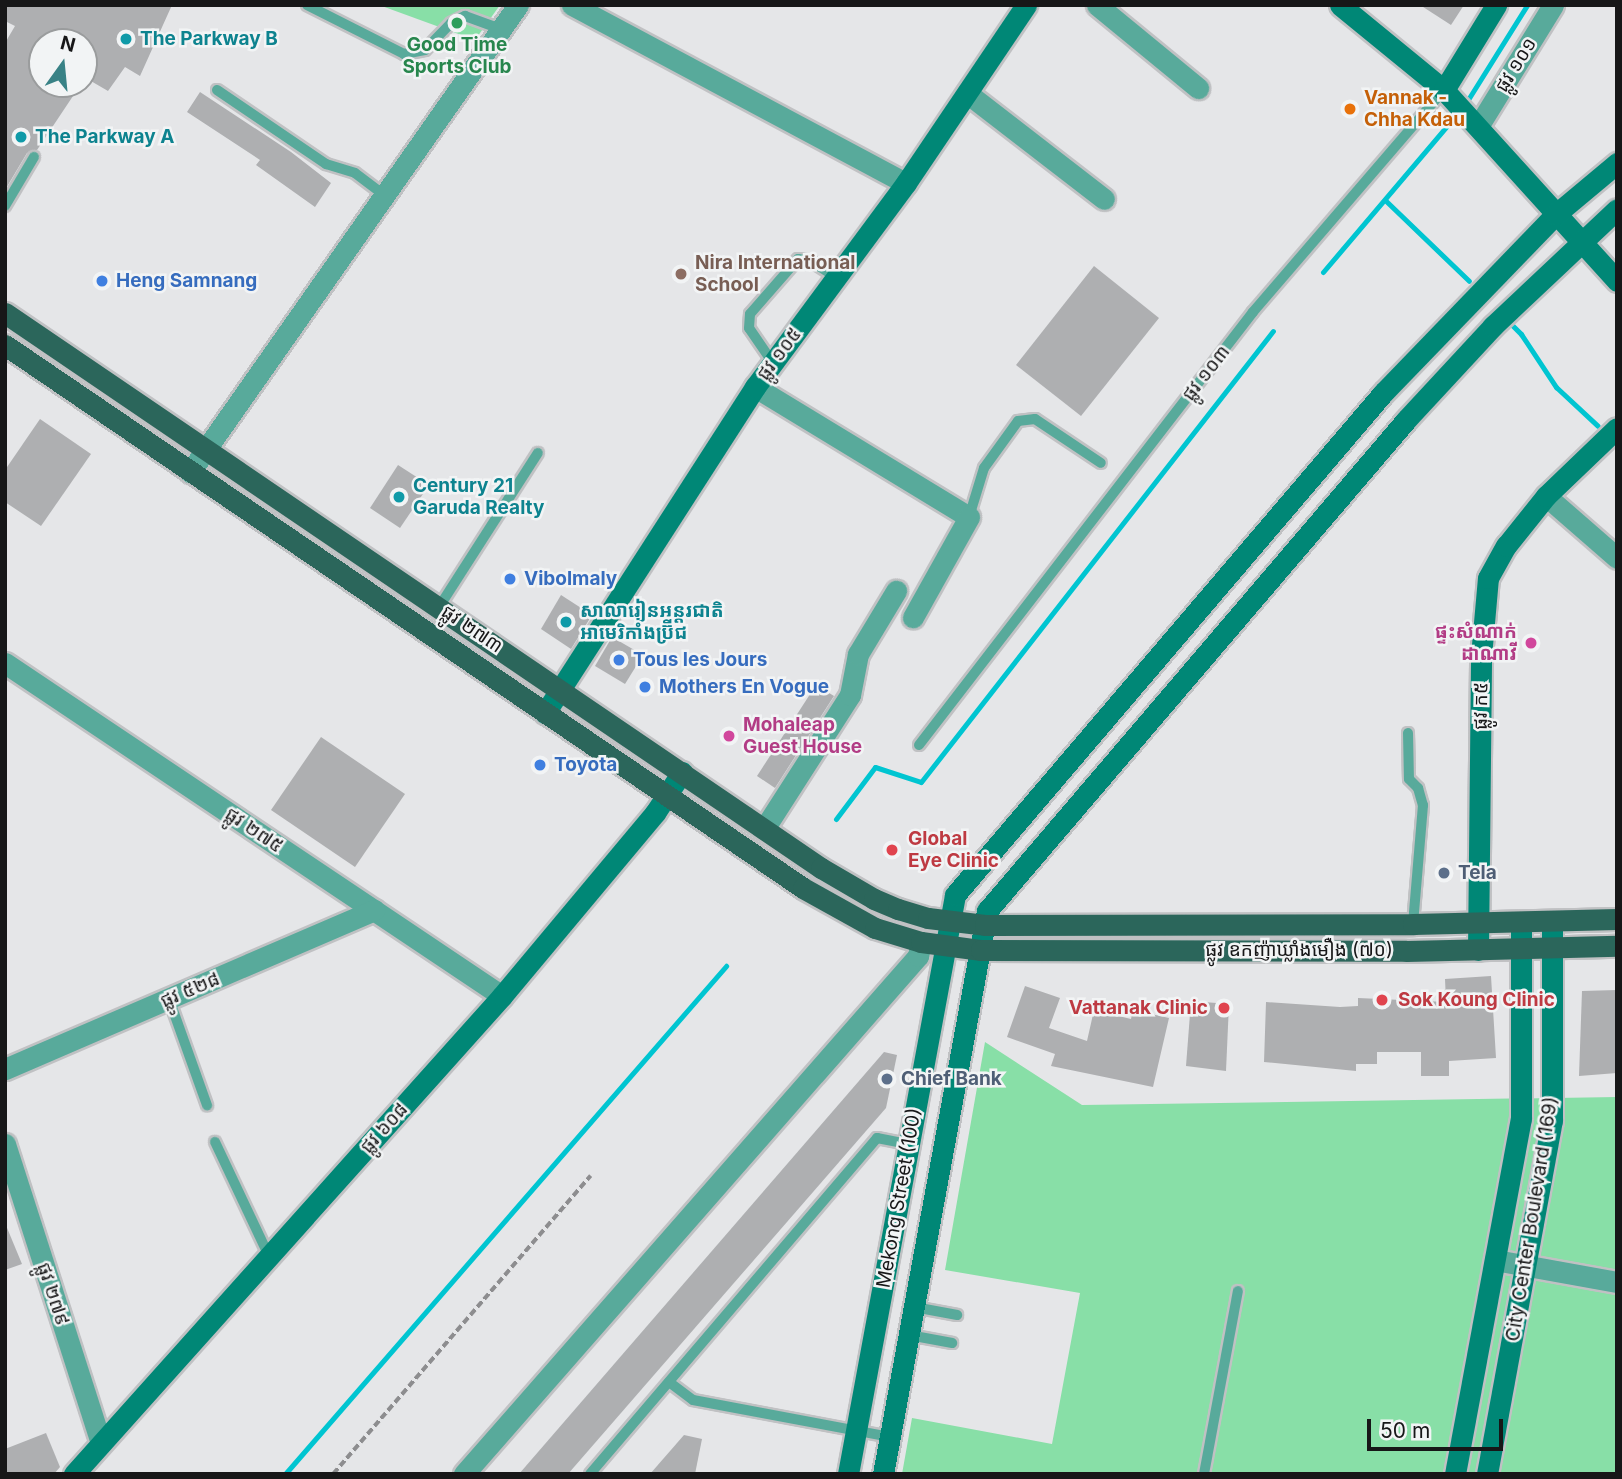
<!DOCTYPE html>
<meta charset="utf-8">
<style>
body{margin:0}
#map{position:relative;width:1622px;height:1479px;overflow:hidden;background:#e5e6e8;font-family:Inter,"Noto Sans Khmer",sans-serif}
div>[style]{position:absolute}
[style*='--x']{left:calc(var(--x)*1px);top:calc(var(--y)*1px);width:calc(var(--w)*1px);rotate:calc(var(--a)*1deg)}
.green>*{inset:0;background:#88dfa7}
.stream>*{height:5px;margin:-2.5px;padding:0 2.5px;transform-origin:2.5px;border-radius:2.5px;background:#00c5d1}
.building>*{inset:0;background:#aeafb1}
.path>*{height:3.5px;margin-top:-1.75px;transform-origin:0;background:repeating-linear-gradient(90deg,#8d8d8f 0 7px,transparent 0 10.5px)}
.roads{filter:drop-shadow(2px 0 #c0c1c3) drop-shadow(-2px 0 #c0c1c3) drop-shadow(0 2px #c0c1c3) drop-shadow(0 -2px #c0c1c3)}
.lane>*{height:10px;margin:-5px;padding:0 5px;transform-origin:5px;border-radius:5px;background:#58aa9b}
.street>*{height:21px;margin:-10.5px;padding:0 10.5px;transform-origin:10.5px;border-radius:10.5px;background:#58aa9b}
.secondary>*{height:21px;margin:-10.5px;padding:0 10.5px;transform-origin:10.5px;border-radius:10.5px;background:#008776}
.primary>*{height:21px;margin:-10.5px;padding:0 10.5px;transform-origin:10.5px;border-radius:10.5px;background:#2b665b}
.dots>*{width:19px;height:19px;translate:-50% -50%;box-sizing:border-box;border:4px solid #f2f4f5;border-radius:50%}
span{translate:-50% -50%;white-space:nowrap;text-align:center;line-height:1.15;-webkit-text-stroke:5px #f2f4f5;paint-order:stroke}
.culture-label{font-size:19px;color:#0d838f;font-weight:700}
.left{translate:0 -50%;text-align:left}
.leisure-label{font-size:19px;color:#27864d;font-weight:700}
.street-label{font-size:19px;color:#171718}
.food-label{font-size:19px;color:#c56008;font-weight:700}
.education-label{font-size:19px;color:#785e54;font-weight:700}
.shop-label{font-size:19px;color:#366cbe;font-weight:700}
.hotel-label{font-size:19px;color:#b23c85;font-weight:700}
.right{translate:-100% -50%;text-align:right}
.health-label{font-size:19px;color:#be3a42;font-weight:700}
.service-label{font-size:19px;color:#4e5e75;font-weight:700}
.frame{position:absolute;inset:0;border:7px solid #171718;pointer-events:none}
.north{position:absolute;left:28px;top:28px;width:70px;height:70px;box-sizing:border-box;background:#f2f4f5;border:2px solid #9a9c9d;border-radius:50%;rotate:15deg;font-size:19px;font-weight:700;line-height:28px;text-align:center;color:#171718}
.north::after{content:'';display:block;margin:auto;width:24px;height:32px;background:#398286;clip-path:polygon(50% 0,100% 100%,50% 72%,0 100%)}
.scale{position:absolute;left:1367px;top:1419px;width:136px;height:32px;box-sizing:border-box;border:4px solid #171718;border-top:0;padding-left:9px;font-size:21px;line-height:24px;white-space:nowrap;color:#171718;-webkit-text-stroke:5px #f2f4f5;paint-order:stroke}
</style>
<div id="map">
<div class="green">
<i style="clip-path:polygon(379px 5px,500px 5px,475px 40px)"></i>
<i style="clip-path:polygon(985px 1042px,1082px 1105px,1617px 1097px,1617px 1474px,902px 1474px,912px 1418px,1052px 1444px,1080px 1293px,945px 1270px)"></i>
</div>
<div class="stream">
<i style="--x:1464;--y:106;--w:119;--a:-58"></i>
<i style="--x:1386;--y:201;--w:115;--a:43.9"></i>
<i style="--x:1323;--y:272;--w:207;--a:-49.7"></i>
<i style="--x:1507;--y:320;--w:20;--a:45"></i>
<i style="--x:1521;--y:334;--w:64;--a:56.6"></i>
<i style="--x:1556;--y:387;--w:57;--a:42.9"></i>
<i style="--x:836;--y:819;--w:65;--a:-53.1"></i>
<i style="--x:875;--y:767;--w:48;--a:18.1"></i>
<i style="--x:921;--y:782;--w:572;--a:-52.03"></i>
<i style="--x:285;--y:1474;--w:673;--a:-49.04"></i>
</div>
<div class="building">
<i style="clip-path:polygon(5px 5px,172px 5px,140px 76px,125px 67px,108px 91px,84px 77px,84px 42px,42px 42px,42px 84px,81px 84px,37px 150px,27px 153px,5px 190px,5px 43px,15px 26px,5px 21px)"></i>
<i style="clip-path:polygon(1420px 5px,1464px 5px,1451px 25px)"></i>
<i style="clip-path:polygon(200px 92px,291px 152px,331px 183px,315px 207px,256px 165px,260px 160px,187px 112px)"></i>
<i style="clip-path:polygon(1094px 266px,1159px 318px,1081px 416px,1016px 365px)"></i>
<i style="clip-path:polygon(40px 419px,91px 454px,41px 526px,5px 502px,5px 470px)"></i>
<i style="clip-path:polygon(398px 465px,429px 485px,400px 528px,370px 508px)"></i>
<i style="clip-path:polygon(561px 595px,592px 615px,571px 649px,541px 629px)"></i>
<i style="clip-path:polygon(612px 637px,643px 655px,625px 684px,595px 666px)"></i>
<i style="clip-path:polygon(816px 685px,834px 696px,775px 788px,757px 776px)"></i>
<i style="clip-path:polygon(321px 737px,405px 794px,355px 867px,271px 810px)"></i>
<i style="clip-path:polygon(1491px 976px,1496px 1058px,1449px 1061px,1449px 1076px,1421px 1076px,1421px 1052px,1377px 1052px,1377px 1064px,1356px 1064px,1356px 1071px,1264px 1062px,1266px 1002px,1340px 1007px,1358px 1006px,1358px 998px,1446px 1002px,1445px 979px)"></i>
<i style="clip-path:polygon(1025px 986px,1060px 998px,1049px 1028px,1087px 1041px,1094px 1010px,1131px 1019px,1133px 1010px,1169px 1018px,1153px 1087px,1051px 1066px,1055px 1054px,1007px 1037px)"></i>
<i style="clip-path:polygon(1617px 990px,1617px 1073px,1579px 1076px,1582px 991px)"></i>
<i style="clip-path:polygon(1191px 1001px,1229px 1004px,1226px 1071px,1186px 1066px)"></i>
<i style="clip-path:polygon(884px 1052px,897px 1055px,886px 1108px,568px 1474px,519px 1474px)"></i>
<i style="clip-path:polygon(5px 1223px,22px 1264px,5px 1270px)"></i>
<i style="clip-path:polygon(46px 1433px,60px 1467px,54px 1474px,5px 1474px,5px 1449px)"></i>
<i style="clip-path:polygon(684px 1435px,702px 1439px,695px 1474px,650px 1474px)"></i>
</div>
<div class="path">
<i style="--x:333;--y:1474;--w:394;--a:-49.2"></i>
</div>
<div class="roads">
<div class="lane">
<i style="--x:307;--y:5;--w:109;--a:26.8"></i>
<i style="--x:404;--y:54;--w:21;--a:-11"></i>
<i style="--x:425;--y:50;--w:37;--a:-46"></i>
<i style="--x:451;--y:23;--w:16;--a:-27"></i>
<i style="--x:465;--y:16;--w:38;--a:20"></i>
<i style="--x:217;--y:90;--w:132;--a:34.2"></i>
<i style="--x:326;--y:164;--w:30;--a:17"></i>
<i style="--x:355;--y:173;--w:36;--a:37"></i>
<i style="--x:5;--y:206;--w:57;--a:-59.4"></i>
<i style="--x:773;--y:363;--w:42;--a:-124.4"></i>
<i style="--x:749;--y:328;--w:14;--a:-86"></i>
<i style="--x:750;--y:314;--w:73;--a:-48.9"></i>
<i style="--x:798;--y:259;--w:13;--a:9"></i>
<i style="--x:811;--y:261;--w:30;--a:33"></i>
<i style="--x:969;--y:517;--w:51;--a:-73"></i>
<i style="--x:984;--y:468;--w:58;--a:-54.1"></i>
<i style="--x:1018;--y:421;--w:17;--a:-7"></i>
<i style="--x:1035;--y:419;--w:79;--a:33.7"></i>
<i style="--x:439;--y:607;--w:183;--a:-57.3"></i>
<i style="--x:1408;--y:733;--w:46;--a:88.8"></i>
<i style="--x:1409;--y:779;--w:13;--a:45"></i>
<i style="--x:1418;--y:788;--w:18;--a:74"></i>
<i style="--x:1423;--y:805;--w:119;--a:94.8"></i>
<i style="--x:919;--y:745;--w:547;--a:-52.35"></i>
<i style="--x:1253;--y:312;--w:293;--a:-49.3"></i>
<i style="--x:169;--y:999;--w:113;--a:70.3"></i>
<i style="--x:215;--y:1142;--w:126;--a:64.7"></i>
<i style="--x:914;--y:1307;--w:44;--a:10.5"></i>
<i style="--x:909;--y:1335;--w:44;--a:10.5"></i>
<i style="--x:669;--y:1382;--w:30;--a:37"></i>
<i style="--x:693;--y:1400;--w:200;--a:10.6"></i>
<i style="--x:590;--y:1474;--w:442;--a:-49.5"></i>
<i style="--x:877;--y:1138;--w:32;--a:11"></i>
<i style="--x:1204;--y:1474;--w:186;--a:-79.5"></i>
</div>
<div class="street">
<i style="--x:572;--y:5;--w:378;--a:28.1"></i>
<i style="--x:1097;--y:5;--w:131;--a:39.4"></i>
<i style="--x:967;--y:93;--w:173;--a:37.7"></i>
<i style="--x:1479;--y:125;--w:141;--a:-58.3"></i>
<i style="--x:755;--y:387;--w:250;--a:31.3"></i>
<i style="--x:969;--y:517;--w:115;--a:119.2"></i>
<i style="--x:190;--y:472;--w:571;--a:-54.92"></i>
<i style="--x:1546;--y:496;--w:94;--a:41.1"></i>
<i style="--x:5;--y:663;--w:598;--a:33.82"></i>
<i style="--x:764;--y:829;--w:159;--a:-57.3"></i>
<i style="--x:850;--y:695;--w:42;--a:-79"></i>
<i style="--x:858;--y:654;--w:74;--a:-58.9"></i>
<i style="--x:5;--y:1069;--w:402;--a:-23.3"></i>
<i style="--x:5;--y:1144;--w:314;--a:72.2"></i>
<i style="--x:1495;--y:1260;--w:124;--a:10.2"></i>
<i style="--x:464;--y:1474;--w:689;--a:-48.77"></i>
<i style="--x:918;--y:956;--w:14;--a:-78"></i>
</div>
<div class="secondary">
<i style="--x:1340;--y:5;--w:134;--a:39.3"></i>
<i style="--x:1444;--y:90;--w:258;--a:47.8"></i>
<i style="--x:1444;--y:90;--w:100;--a:-58.5"></i>
<i style="--x:545;--y:713;--w:388;--a:-57.2"></i>
<i style="--x:755;--y:387;--w:254;--a:-53.5"></i>
<i style="--x:906;--y:183;--w:215;--a:-56"></i>
<i style="--x:1478;--y:950;--w:294;--a:-89.4"></i>
<i style="--x:1481;--y:656;--w:78;--a:-84.9"></i>
<i style="--x:1488;--y:578;--w:37;--a:-61"></i>
<i style="--x:1506;--y:546;--w:64;--a:-51.3"></i>
<i style="--x:1546;--y:496;--w:98;--a:-43.8"></i>
<i style="--x:74;--y:1474;--w:642;--a:-48.16"></i>
<i style="--x:502;--y:996;--w:239;--a:-50.1"></i>
<i style="--x:655;--y:813;--w:49;--a:-56.6"></i>
<i style="--x:848;--y:1474;--w:589;--a:-79.53"></i>
<i style="--x:955;--y:895;--w:660;--a:-49.55"></i>
<i style="--x:1383;--y:393;--w:249;--a:-46"></i>
<i style="--x:1556;--y:214;--w:80;--a:-39.9"></i>
<i style="--x:883;--y:1474;--w:573;--a:-79.53"></i>
<i style="--x:987;--y:911;--w:645;--a:-49.52"></i>
<i style="--x:1406;--y:420;--w:128;--a:-47.2"></i>
<i style="--x:1493;--y:326;--w:170;--a:-43.3"></i>
<i style="--x:1455;--y:1474;--w:361;--a:-79.5"></i>
<i style="--x:1521;--y:1119;--w:197;--a:-90"></i>
<i style="--x:1487;--y:1474;--w:359;--a:-79.6"></i>
<i style="--x:1552;--y:1121;--w:200;--a:-90"></i>
</div>
<div class="primary">
<i style="--x:5;--y:313;--w:987;--a:34.22"></i>
<i style="--x:821;--y:868;--w:61;--a:30.3"></i>
<i style="--x:874;--y:899;--w:26;--a:23"></i>
<i style="--x:898;--y:909;--w:31;--a:17"></i>
<i style="--x:928;--y:918;--w:57;--a:7"></i>
<i style="--x:985;--y:925;--w:428;--a:-0.1"></i>
<i style="--x:1413;--y:924;--w:204;--a:-1.4"></i>
<i style="--x:5;--y:345;--w:965;--a:34.23"></i>
<i style="--x:803;--y:888;--w:82;--a:29.1"></i>
<i style="--x:875;--y:928;--w:48;--a:16.9"></i>
<i style="--x:921;--y:942;--w:61;--a:7.6"></i>
<i style="--x:981;--y:950;--w:425;--a:0.1"></i>
<i style="--x:1406;--y:951;--w:211;--a:-1.4"></i>
</div>
</div>
<div class="dots">
<i style="left:457px;top:23px;background:#2e9e5b"></i>
<i style="left:126px;top:39px;background:#0f9aa8"></i>
<i style="left:1350px;top:109px;background:#e8710a"></i>
<i style="left:21px;top:137px;background:#0f9aa8"></i>
<i style="left:681px;top:274px;background:#8d6e63"></i>
<i style="left:102px;top:281px;background:#3f7fe0"></i>
<i style="left:399px;top:497px;background:#0f9aa8"></i>
<i style="left:510px;top:579px;background:#3f7fe0"></i>
<i style="left:566px;top:622px;background:#0f9aa8"></i>
<i style="left:1531px;top:643px;background:#d1479c"></i>
<i style="left:619px;top:660px;background:#3f7fe0"></i>
<i style="left:645px;top:687px;background:#3f7fe0"></i>
<i style="left:729px;top:736px;background:#d1479c"></i>
<i style="left:540px;top:765px;background:#3f7fe0"></i>
<i style="left:892px;top:850px;background:#e0444e"></i>
<i style="left:1444px;top:873px;background:#5c6f8a"></i>
<i style="left:1382px;top:1000px;background:#e0444e"></i>
<i style="left:1224px;top:1008px;background:#e0444e"></i>
<i style="left:887px;top:1079px;background:#5c6f8a"></i>
</div>
<div class="culture-label">
<span class="left" style="left:140px;top:39px">The Parkway B</span>
<span class="left" style="left:35px;top:137px">The Parkway A</span>
<span class="left" style="left:413px;top:497px">Century 21<br>Garuda Realty</span>
<span class="left" style="left:580px;top:622px">សាលារៀនអន្តរជាតិ<br>អាមេរិកាំងប្រ៊ីជ</span>
</div>
<div class="leisure-label">
<span style="left:457px;top:56px">Good Time<br>Sports Club</span>
</div>
<div class="street-label">
<span style="left:1516px;top:65px;rotate:-58deg">ផ្លូវ ១០១</span>
<span style="left:779px;top:354px;rotate:-53deg">ផ្លូវ ១០៥</span>
<span style="left:1206px;top:373px;rotate:-52deg">ផ្លូវ ១០៣</span>
<span style="left:472px;top:629px;rotate:34deg">ផ្លូវ ២៧៣</span>
<span style="left:1481px;top:706px;rotate:-89deg">ផ្លូវ ក៥</span>
<span style="left:254px;top:830px;rotate:34deg">ផ្លូវ ២៧៥</span>
<span style="left:1299px;top:950px">ផ្លូវ ឧកញ៉ាឃ្លាំងមឿង (៧០)</span>
<span style="left:190px;top:990px;rotate:-23deg">ផ្លូវ ៥២៨</span>
<span style="left:384px;top:1128px;rotate:-48deg">ផ្លូវ ៦០៨</span>
<span style="left:899px;top:1198px;rotate:-80deg">Mekong Street (100)</span>
<span style="left:1532px;top:1219px;rotate:-81deg">City Center Boulevard (169)</span>
<span style="left:53px;top:1294px;rotate:72deg">ផ្លូវ ២៧៩</span>
</div>
<div class="food-label">
<span class="left" style="left:1364px;top:109px">Vannak -<br>Chha Kdau</span>
</div>
<div class="education-label">
<span class="left" style="left:695px;top:274px">Nira International<br>School</span>
</div>
<div class="shop-label">
<span class="left" style="left:116px;top:281px">Heng Samnang</span>
<span class="left" style="left:524px;top:579px">Vibolmaly</span>
<span class="left" style="left:633px;top:660px">Tous les Jours</span>
<span class="left" style="left:659px;top:687px">Mothers En Vogue</span>
<span class="left" style="left:554px;top:765px">Toyota</span>
</div>
<div class="hotel-label">
<span class="right" style="left:1517px;top:643px">ផ្ទះសំណាក់<br>ដាណាវី</span>
<span class="left" style="left:743px;top:736px">Mohaleap<br>Guest House</span>
</div>
<div class="health-label">
<span class="left" style="left:908px;top:850px">Global<br>Eye Clinic</span>
<span class="left" style="left:1398px;top:1000px">Sok Koung Clinic</span>
<span class="right" style="left:1208px;top:1008px">Vattanak Clinic</span>
</div>
<div class="service-label">
<span class="left" style="left:1458px;top:873px">Tela</span>
<span class="left" style="left:901px;top:1079px">Chief Bank</span>
</div>
<div class="frame"></div>
<div class="north">N</div>
<div class="scale">50 m</div>
</div>
